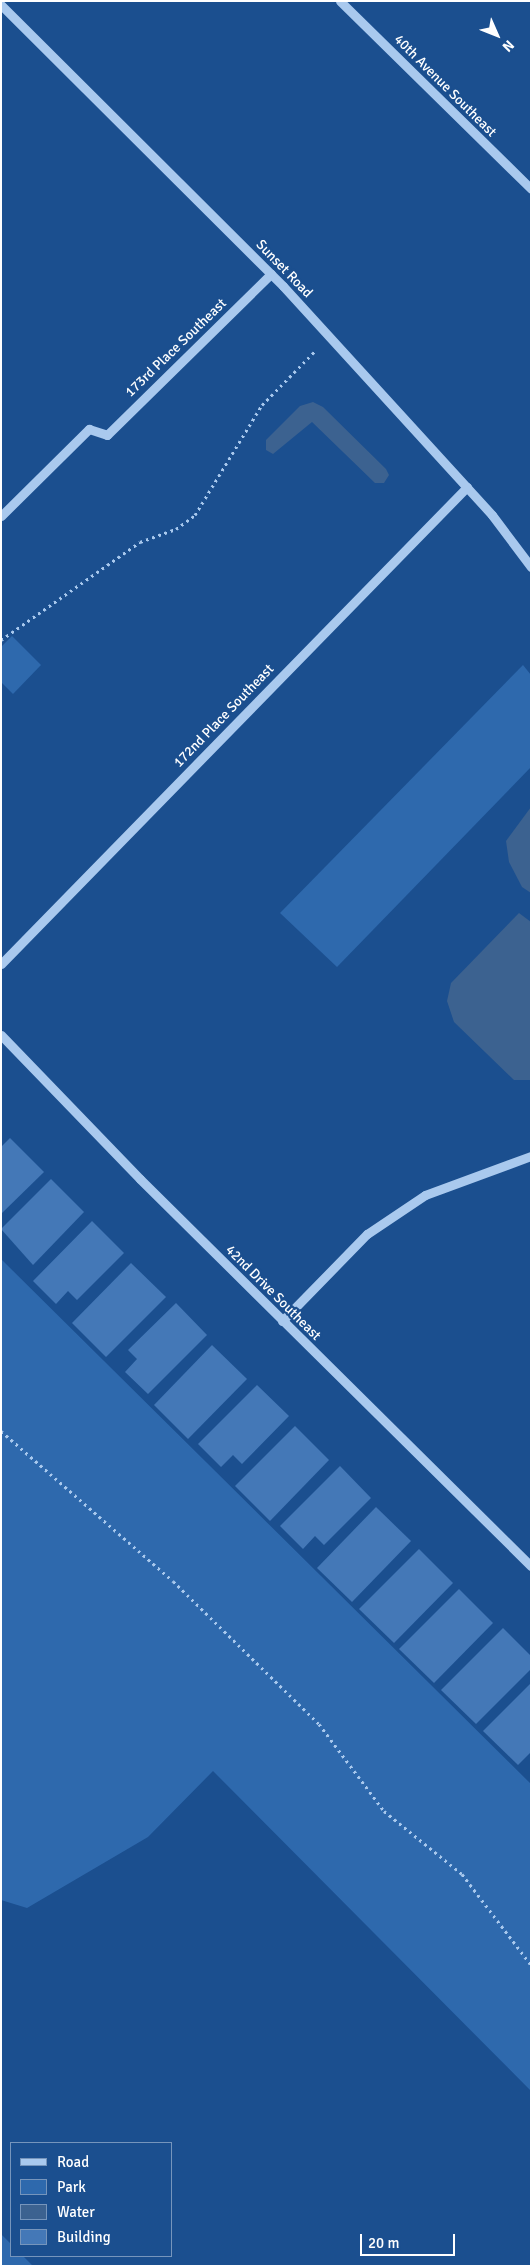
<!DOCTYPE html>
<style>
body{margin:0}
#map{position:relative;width:532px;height:2267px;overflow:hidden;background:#1b4f8f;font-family:Signika,sans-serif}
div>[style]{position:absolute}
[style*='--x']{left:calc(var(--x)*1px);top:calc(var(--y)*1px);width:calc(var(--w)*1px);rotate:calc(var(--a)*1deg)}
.green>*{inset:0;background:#2e69ad}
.water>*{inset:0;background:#3c6290}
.building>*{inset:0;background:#4478b7}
.path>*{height:3px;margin-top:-1.5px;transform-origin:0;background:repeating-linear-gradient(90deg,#a9c9ee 0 2.5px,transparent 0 6.5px)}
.minor>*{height:9px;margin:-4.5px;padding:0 4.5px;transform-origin:4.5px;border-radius:4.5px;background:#a9c9ee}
span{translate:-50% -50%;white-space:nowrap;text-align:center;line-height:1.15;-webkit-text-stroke:4.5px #1b4f8f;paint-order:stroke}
.street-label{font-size:14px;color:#fff}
.frame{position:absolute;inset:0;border:2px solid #fff;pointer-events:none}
.legend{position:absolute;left:10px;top:2142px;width:162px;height:115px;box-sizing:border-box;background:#1b4f8f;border:1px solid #7695bc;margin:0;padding:6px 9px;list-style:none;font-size:15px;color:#fff}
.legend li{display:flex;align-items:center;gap:10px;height:25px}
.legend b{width:25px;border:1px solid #7695bc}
.north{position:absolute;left:472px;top:10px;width:50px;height:50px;-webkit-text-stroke:4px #1b4f8f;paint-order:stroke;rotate:134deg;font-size:14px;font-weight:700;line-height:20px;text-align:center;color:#fff}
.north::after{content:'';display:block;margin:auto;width:18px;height:22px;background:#fff;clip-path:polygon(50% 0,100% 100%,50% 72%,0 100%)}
.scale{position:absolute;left:360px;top:2234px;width:95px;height:22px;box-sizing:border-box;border:2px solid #fff;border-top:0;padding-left:6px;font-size:15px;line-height:18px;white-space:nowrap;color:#fff;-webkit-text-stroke:4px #1b4f8f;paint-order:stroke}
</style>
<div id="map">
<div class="green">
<i style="clip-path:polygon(12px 636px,41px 665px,13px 694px,1px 682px,1px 647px)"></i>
<i style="clip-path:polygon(523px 665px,531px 675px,531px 767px,337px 967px,280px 913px)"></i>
<i style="clip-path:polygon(1px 1259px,531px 1784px,531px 2091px,213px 1771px,148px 1837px,27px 1908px,1px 1900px)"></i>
<i style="clip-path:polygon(1px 2234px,11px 2244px,11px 2256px,23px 2256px,33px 2266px,1px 2266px)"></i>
</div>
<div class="water">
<i style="clip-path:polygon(313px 402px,323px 407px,386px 469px,389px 475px,384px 483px,375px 483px,312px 422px,273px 454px,266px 450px,266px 440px,300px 406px)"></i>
<i style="clip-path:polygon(531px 807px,531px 893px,522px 887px,509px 862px,506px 841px)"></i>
<i style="clip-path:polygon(519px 913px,531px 922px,531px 1080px,514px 1080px,454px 1022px,447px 1001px,451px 983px)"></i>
</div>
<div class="building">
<i style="clip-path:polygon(10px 1138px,44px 1172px,1px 1214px,1px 1147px)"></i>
<i style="clip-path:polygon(51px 1179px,84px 1212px,33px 1265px,1px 1229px)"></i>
<i style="clip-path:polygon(92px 1221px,124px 1253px,77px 1300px,68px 1291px,56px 1304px,33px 1281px)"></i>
<i style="clip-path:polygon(131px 1263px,166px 1297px,106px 1357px,72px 1323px)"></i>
<i style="clip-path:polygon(176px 1303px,207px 1335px,148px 1394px,125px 1372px,137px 1359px,128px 1350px)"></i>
<i style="clip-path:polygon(212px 1345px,247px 1379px,188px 1439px,154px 1405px)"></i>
<i style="clip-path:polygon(257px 1385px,289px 1416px,242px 1464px,233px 1455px,221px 1467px,198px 1444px)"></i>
<i style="clip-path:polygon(295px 1426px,329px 1460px,270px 1521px,235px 1486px)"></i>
<i style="clip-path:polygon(340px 1466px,371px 1498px,324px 1545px,315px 1536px,303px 1549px,280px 1526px)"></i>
<i style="clip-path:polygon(376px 1507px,411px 1541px,352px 1602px,317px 1568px)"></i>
<i style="clip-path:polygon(419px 1549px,453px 1583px,394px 1643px,359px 1609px)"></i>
<i style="clip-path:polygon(459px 1589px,493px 1623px,434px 1683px,399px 1649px)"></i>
<i style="clip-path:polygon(503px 1628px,531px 1656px,531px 1669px,476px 1724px,441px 1690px)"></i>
<i style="clip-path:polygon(531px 1683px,531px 1752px,518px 1765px,483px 1731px)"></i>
</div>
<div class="path">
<i style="--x:1;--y:640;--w:170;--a:-35.2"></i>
<i style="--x:140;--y:542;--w:38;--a:-20"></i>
<i style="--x:176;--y:529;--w:24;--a:-36"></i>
<i style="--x:195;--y:515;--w:129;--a:-58.7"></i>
<i style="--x:262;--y:405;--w:76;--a:-45.5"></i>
<i style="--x:1;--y:1431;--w:228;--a:41.1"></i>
<i style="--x:173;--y:1581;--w:204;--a:44.4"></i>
<i style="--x:319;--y:1724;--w:109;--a:53.2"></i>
<i style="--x:384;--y:1811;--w:100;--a:38.9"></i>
<i style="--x:462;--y:1874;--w:114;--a:52.8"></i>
</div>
<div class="minor">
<i style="--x:340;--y:1;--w:268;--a:44.5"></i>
<i style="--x:1;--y:5;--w:398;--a:44.9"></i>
<i style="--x:283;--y:286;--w:310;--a:47.6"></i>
<i style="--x:492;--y:515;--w:65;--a:53.1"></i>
<i style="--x:1;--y:516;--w:124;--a:-44.7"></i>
<i style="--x:89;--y:429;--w:19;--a:18"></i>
<i style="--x:107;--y:435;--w:230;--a:-44.5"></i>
<i style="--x:1;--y:964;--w:667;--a:-45.67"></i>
<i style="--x:1;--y:1035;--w:200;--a:46"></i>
<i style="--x:140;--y:1179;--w:550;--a:44.71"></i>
<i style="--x:282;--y:1321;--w:122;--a:-45.7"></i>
<i style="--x:367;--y:1234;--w:70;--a:-33.9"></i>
<i style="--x:425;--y:1195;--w:113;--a:-20.2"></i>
</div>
<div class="street-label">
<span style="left:445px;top:86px;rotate:45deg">40th Avenue Southeast</span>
<span style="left:284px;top:269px;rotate:46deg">Sunset Road</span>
<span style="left:176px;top:348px;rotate:-44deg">173rd Place Southeast</span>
<span style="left:224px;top:716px;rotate:-46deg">172nd Place Southeast</span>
<span style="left:273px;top:1293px;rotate:45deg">42nd Drive Southeast</span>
</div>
<div class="frame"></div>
<ul class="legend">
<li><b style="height:6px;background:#a9c9ee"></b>Road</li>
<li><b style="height:14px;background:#2e69ad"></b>Park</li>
<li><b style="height:14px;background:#3c6290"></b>Water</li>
<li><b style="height:14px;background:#4478b7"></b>Building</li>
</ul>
<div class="north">N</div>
<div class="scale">20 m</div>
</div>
